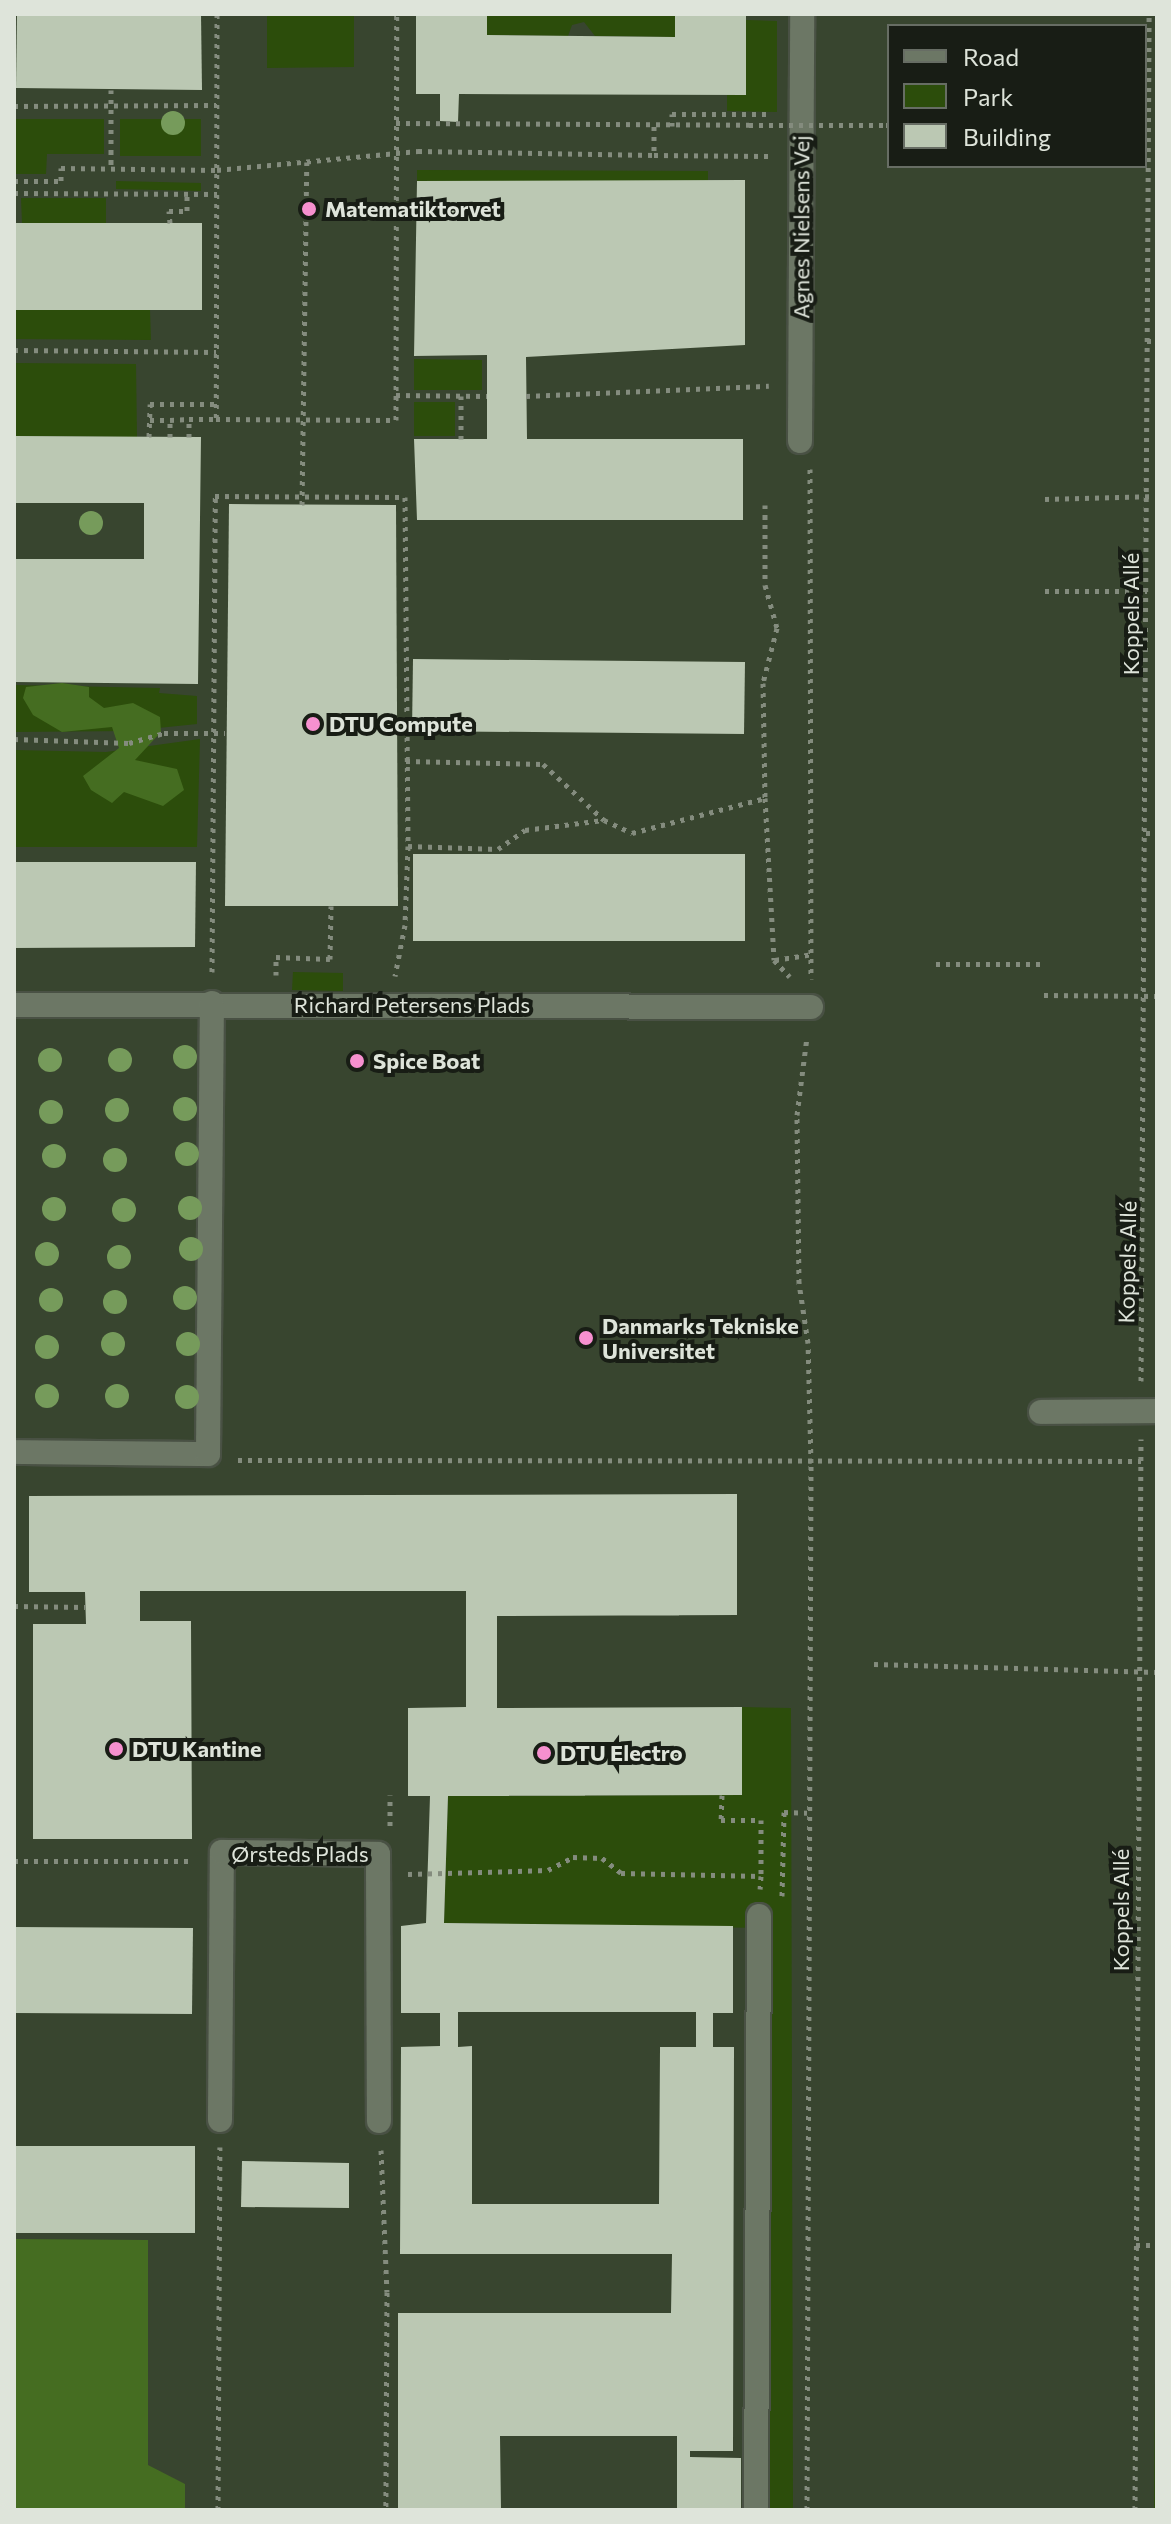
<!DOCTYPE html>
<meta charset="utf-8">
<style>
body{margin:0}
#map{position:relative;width:1171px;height:2524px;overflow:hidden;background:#2d3726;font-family:Commissioner,sans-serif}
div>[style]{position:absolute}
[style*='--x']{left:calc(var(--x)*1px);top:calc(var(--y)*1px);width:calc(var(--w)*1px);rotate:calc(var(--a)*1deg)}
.built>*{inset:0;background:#38452f}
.green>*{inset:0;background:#2c4d0b}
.forest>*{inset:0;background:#456d21}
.building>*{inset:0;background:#bbc8b3}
.path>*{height:5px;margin-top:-2.5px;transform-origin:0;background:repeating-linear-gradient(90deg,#848c7e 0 4px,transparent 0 10px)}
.roads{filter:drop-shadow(2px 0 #495144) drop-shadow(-2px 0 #495144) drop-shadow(0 2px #495144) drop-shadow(0 -2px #495144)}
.minor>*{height:24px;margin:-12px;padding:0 12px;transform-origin:12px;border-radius:12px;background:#6c7765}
.path-bridge>*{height:5px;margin-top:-2.5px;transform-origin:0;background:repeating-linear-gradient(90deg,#848c7e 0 4px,transparent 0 10px)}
.trees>*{width:24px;height:24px;margin:-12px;border-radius:50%;background:#769b5b}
.dots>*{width:22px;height:22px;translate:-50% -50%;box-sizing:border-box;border:4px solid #181d15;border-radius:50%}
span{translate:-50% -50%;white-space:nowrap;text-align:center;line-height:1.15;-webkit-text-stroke:8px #181d15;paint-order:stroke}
.poi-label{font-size:22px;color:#dee4da;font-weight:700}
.left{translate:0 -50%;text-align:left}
.street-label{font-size:22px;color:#dee4da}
.frame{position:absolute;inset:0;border:16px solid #dee4da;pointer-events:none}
.legend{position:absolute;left:887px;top:24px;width:260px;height:144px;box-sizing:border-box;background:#181d15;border:2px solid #676d64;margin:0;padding:10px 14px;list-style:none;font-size:24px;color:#dee4da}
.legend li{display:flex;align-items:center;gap:16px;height:40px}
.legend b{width:40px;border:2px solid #676d64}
</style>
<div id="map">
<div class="built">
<i style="clip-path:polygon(evenodd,14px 14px,1157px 14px,1157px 2510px,14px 2510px,14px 14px,889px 26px,1145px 26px,1145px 166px,889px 166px,889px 26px)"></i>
</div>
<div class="green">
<i style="clip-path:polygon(267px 14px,354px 14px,354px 67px,267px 68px)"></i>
<i style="clip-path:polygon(487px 14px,675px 14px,675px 37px,595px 36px,584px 22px,572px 25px,568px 36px,487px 35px)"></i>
<i style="clip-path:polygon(746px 20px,777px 21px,777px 112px,727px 111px,727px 95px,746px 95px)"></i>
<i style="clip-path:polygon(14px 119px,104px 119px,104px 154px,47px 154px,46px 174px,14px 174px)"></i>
<i style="clip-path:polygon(120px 119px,201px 119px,201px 156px,120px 156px)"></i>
<i style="clip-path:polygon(417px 170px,708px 171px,708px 181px,417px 181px)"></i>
<i style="clip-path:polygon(116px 181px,201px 183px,201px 191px,116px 189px)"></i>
<i style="clip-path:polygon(21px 198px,106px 198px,106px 223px,22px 223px)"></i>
<i style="clip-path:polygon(14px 310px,150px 310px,151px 340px,14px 339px)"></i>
<i style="clip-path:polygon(414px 359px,482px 360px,482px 390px,414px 390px)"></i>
<i style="clip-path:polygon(14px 363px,136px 364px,137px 437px,14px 436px)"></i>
<i style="clip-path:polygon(414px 402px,455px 402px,455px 436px,414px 436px)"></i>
<i style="clip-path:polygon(14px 685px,160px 688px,159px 693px,197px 696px,197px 724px,129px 731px,14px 732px)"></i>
<i style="clip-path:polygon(200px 739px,197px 847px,14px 847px,14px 750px,106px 752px)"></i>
<i style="clip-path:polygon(293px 972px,343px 973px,343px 991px,292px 990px)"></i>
<i style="clip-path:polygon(742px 1707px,791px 1708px,793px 2510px,764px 2510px,771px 1928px,444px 1923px,448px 1796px,742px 1795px)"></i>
<i style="clip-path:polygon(1157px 2124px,1157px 2510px,1154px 2510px)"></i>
</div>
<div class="forest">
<i style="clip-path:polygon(62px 683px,89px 687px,89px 697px,104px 708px,133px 703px,160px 717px,161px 732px,135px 760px,177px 769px,184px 790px,163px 806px,124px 792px,112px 803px,91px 790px,83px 776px,119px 748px,112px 727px,62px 732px,33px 715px,23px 698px,26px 687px)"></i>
<i style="clip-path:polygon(14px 2239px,148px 2240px,148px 2465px,185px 2484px,185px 2510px,14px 2510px)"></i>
</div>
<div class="building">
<i style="clip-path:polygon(17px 14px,201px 14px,202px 90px,16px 88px)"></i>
<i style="clip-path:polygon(416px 14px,487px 14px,487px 35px,675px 37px,675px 14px,746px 14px,746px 95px,459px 94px,458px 122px,440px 121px,440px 94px,416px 94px)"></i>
<i style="clip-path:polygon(745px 180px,745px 345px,526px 357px,527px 439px,743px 439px,743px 520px,417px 520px,414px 439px,487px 439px,487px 355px,414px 356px,417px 181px)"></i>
<i style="clip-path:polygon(14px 223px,202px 223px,202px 310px,14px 310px)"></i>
<i style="clip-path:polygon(14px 436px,201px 437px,198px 684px,14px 682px,14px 559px,144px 559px,144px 503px,14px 503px)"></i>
<i style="clip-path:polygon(229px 504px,396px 505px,398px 906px,225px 906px)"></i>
<i style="clip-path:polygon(413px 659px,745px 662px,744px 734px,412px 731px)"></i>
<i style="clip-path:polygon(413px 854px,745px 854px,745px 941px,413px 941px)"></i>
<i style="clip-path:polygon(14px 862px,196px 862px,195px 947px,14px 948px)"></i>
<i style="clip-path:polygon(evenodd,737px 1494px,737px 1615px,497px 1616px,497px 1708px,742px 1707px,742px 1795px,448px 1796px,444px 1923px,733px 1926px,733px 2013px,713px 2013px,713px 2047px,734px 2047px,733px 2451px,690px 2451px,690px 2457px,741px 2458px,741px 2508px,677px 2510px,677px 2436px,500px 2436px,501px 2510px,398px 2510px,398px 2313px,671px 2313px,672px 2254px,400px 2254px,401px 2047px,440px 2046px,440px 2013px,401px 2013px,401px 1926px,426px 1923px,430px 1796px,408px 1796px,408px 1708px,466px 1707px,466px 1591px,140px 1591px,140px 1621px,191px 1621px,192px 1839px,33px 1839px,33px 1624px,86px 1624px,85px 1592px,29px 1592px,29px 1496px,737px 1494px,458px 2012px,696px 2012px,696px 2047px,660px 2047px,659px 2204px,472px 2204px,472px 2046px,458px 2047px,458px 2012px)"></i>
<i style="clip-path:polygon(14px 1927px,193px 1928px,192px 2014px,14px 2013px)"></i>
<i style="clip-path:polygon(14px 2146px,195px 2146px,195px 2233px,14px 2233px)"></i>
<i style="clip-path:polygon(242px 2161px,349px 2163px,349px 2208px,241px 2207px)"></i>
</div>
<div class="path">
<i style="--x:217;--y:14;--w:405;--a:90.1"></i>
<i style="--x:216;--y:419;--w:180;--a:0.3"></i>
<i style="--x:396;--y:420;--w:406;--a:-89.9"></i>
<i style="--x:111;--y:90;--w:78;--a:90"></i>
<i style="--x:14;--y:106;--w:202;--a:-0.3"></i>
<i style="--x:396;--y:123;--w:353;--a:0.3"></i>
<i style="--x:886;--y:125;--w:3;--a:0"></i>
<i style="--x:654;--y:126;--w:29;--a:90"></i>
<i style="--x:654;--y:155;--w:116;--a:0.5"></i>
<i style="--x:672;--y:126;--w:12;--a:-90"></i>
<i style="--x:672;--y:114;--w:99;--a:0"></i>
<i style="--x:14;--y:181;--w:47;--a:0"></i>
<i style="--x:61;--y:181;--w:13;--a:-90"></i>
<i style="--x:61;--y:168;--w:156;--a:0.7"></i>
<i style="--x:217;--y:170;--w:202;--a:-5.4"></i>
<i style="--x:418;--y:151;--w:236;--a:1"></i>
<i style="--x:14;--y:193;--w:203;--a:0.3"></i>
<i style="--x:170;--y:223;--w:12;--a:-95"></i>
<i style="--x:169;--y:211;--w:18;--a:0"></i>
<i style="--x:187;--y:211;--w:17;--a:-90"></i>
<i style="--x:1147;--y:341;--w:10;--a:0"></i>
<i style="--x:14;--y:350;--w:202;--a:0.6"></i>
<i style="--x:396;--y:395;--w:91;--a:0.6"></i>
<i style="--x:526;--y:396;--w:243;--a:-2.4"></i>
<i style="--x:150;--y:420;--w:20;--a:0"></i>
<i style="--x:149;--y:437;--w:33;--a:-88"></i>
<i style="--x:150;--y:404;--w:66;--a:0"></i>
<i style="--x:170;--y:437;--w:17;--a:-90"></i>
<i style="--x:170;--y:420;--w:19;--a:-3"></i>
<i style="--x:189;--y:437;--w:18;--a:-90"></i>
<i style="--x:189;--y:419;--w:27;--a:0"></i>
<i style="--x:461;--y:439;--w:43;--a:-90"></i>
<i style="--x:810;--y:469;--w:510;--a:89.89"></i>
<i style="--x:1045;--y:499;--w:112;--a:-1.5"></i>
<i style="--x:302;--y:505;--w:343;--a:-89.2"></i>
<i style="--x:765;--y:505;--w:80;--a:90"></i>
<i style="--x:765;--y:585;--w:45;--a:74.4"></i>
<i style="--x:777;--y:628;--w:57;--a:104.3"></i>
<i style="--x:763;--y:683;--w:115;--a:89"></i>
<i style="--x:765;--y:798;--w:162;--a:86.8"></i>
<i style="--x:774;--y:960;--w:23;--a:47"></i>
<i style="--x:1045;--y:591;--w:102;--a:0"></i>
<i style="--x:14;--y:739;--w:115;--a:2"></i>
<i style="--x:129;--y:743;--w:36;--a:-16"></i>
<i style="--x:164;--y:733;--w:61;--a:0"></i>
<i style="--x:406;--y:761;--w:137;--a:1.3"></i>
<i style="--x:543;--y:764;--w:83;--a:42.6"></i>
<i style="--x:604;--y:820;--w:31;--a:25"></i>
<i style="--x:632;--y:833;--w:138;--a:-14.7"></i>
<i style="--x:1146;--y:833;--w:11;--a:0"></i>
<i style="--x:408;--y:846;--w:90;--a:1.9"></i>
<i style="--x:498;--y:849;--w:33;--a:-35"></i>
<i style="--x:525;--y:830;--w:79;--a:-7.3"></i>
<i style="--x:775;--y:960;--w:37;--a:-9"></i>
<i style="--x:936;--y:964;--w:109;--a:0"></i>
<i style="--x:212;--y:972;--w:476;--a:-89.6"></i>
<i style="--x:215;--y:496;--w:190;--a:0.3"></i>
<i style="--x:405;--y:497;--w:349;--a:89.5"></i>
<i style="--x:408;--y:846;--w:79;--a:92.2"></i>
<i style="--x:405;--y:925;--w:52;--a:101.1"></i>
<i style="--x:276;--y:975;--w:18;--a:-90"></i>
<i style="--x:276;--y:957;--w:54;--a:2.1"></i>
<i style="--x:330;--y:959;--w:53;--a:-88.9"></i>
<i style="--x:1044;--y:995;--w:113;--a:0.5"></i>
<i style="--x:1141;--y:1381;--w:1367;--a:-89.66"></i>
<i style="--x:238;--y:1460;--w:903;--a:0.06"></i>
<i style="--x:14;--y:1606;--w:71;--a:0.8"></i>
<i style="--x:874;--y:1664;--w:283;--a:1.6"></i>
<i style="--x:722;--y:1795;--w:25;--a:92"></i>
<i style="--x:721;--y:1820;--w:40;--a:0"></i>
<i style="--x:761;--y:1820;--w:56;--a:90"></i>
<i style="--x:390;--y:1826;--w:31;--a:-90"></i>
<i style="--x:14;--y:1861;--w:179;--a:0"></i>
<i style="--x:408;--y:1874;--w:140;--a:-1.6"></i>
<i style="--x:548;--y:1870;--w:28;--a:-27"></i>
<i style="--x:573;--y:1857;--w:29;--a:2"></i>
<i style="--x:602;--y:1858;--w:24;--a:38"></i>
<i style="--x:621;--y:1873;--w:140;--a:1.2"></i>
<i style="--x:761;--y:1876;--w:13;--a:94"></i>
<i style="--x:782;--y:1896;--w:84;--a:-88.6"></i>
<i style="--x:784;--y:1812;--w:23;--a:2"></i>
<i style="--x:381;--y:2150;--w:142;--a:87.6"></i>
<i style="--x:387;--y:2292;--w:218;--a:90.3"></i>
<i style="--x:1136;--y:2245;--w:21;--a:0"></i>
<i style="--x:218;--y:2510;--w:363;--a:-89.7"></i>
<i style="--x:807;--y:2510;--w:1047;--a:-89.78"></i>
<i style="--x:811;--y:1463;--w:120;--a:-91.4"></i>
<i style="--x:808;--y:1343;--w:61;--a:-98.5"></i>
<i style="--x:799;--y:1283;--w:168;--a:-90.7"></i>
<i style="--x:797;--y:1115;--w:79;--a:-82.7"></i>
<i style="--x:1135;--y:2510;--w:1071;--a:-89.68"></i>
</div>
<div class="roads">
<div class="minor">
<i style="--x:800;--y:441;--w:427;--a:-89.7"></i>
<i style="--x:14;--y:1005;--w:797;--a:0.14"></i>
<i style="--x:1041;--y:1412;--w:116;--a:-0.5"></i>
<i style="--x:14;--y:1452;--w:194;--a:0.6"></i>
<i style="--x:208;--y:1454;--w:451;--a:-89.5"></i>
<i style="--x:220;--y:2120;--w:268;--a:-89.6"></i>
<i style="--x:222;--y:1852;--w:156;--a:0.7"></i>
<i style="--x:378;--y:1854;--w:267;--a:89.8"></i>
<i style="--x:756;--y:2510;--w:594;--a:-89.71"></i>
</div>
</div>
<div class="path-bridge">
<i style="--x:749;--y:125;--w:137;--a:0"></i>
</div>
<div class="trees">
<i style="left:173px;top:123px"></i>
<i style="left:91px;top:523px"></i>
<i style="left:185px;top:1057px"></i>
<i style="left:50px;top:1060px"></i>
<i style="left:120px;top:1060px"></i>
<i style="left:185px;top:1109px"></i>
<i style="left:117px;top:1110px"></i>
<i style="left:51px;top:1112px"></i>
<i style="left:187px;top:1154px"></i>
<i style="left:54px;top:1156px"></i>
<i style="left:115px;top:1160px"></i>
<i style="left:190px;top:1208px"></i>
<i style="left:54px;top:1209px"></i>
<i style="left:124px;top:1210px"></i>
<i style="left:191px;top:1249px"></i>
<i style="left:47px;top:1254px"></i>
<i style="left:119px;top:1257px"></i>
<i style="left:185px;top:1298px"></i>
<i style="left:51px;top:1300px"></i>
<i style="left:115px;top:1302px"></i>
<i style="left:113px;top:1344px"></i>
<i style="left:188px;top:1344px"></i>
<i style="left:47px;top:1347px"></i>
<i style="left:47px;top:1396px"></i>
<i style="left:117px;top:1396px"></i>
<i style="left:187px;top:1397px"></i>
</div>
<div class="dots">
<i style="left:309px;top:209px;background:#f690cf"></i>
<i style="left:313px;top:724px;background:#f690cf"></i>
<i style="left:357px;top:1061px;background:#f690cf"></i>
<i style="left:586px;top:1338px;background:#f690cf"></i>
<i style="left:116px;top:1749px;background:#f690cf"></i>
<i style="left:544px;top:1753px;background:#f690cf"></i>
</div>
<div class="poi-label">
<span class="left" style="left:325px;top:209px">Matematiktorvet</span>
<span class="left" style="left:329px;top:724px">DTU Compute</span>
<span class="left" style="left:373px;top:1061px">Spice Boat</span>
<span class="left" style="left:602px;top:1338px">Danmarks Tekniske<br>Universitet</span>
<span class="left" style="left:132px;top:1749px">DTU Kantine</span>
<span class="left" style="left:560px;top:1753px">DTU Electro</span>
</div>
<div class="street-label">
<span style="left:801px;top:227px;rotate:-90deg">Agnes Nielsens Vej</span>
<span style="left:1131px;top:614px;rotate:-90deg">Koppels Allé</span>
<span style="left:412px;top:1005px">Richard Petersens Plads</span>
<span style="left:1127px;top:1262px;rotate:-89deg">Koppels Allé</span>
<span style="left:300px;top:1854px">Ørsteds Plads</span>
<span style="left:1121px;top:1910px;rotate:-90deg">Koppels Allé</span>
</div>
<div class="frame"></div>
<ul class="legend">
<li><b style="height:10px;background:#6c7765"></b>Road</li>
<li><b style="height:22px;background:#2c4d0b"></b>Park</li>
<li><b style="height:22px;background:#bbc8b3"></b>Building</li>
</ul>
</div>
